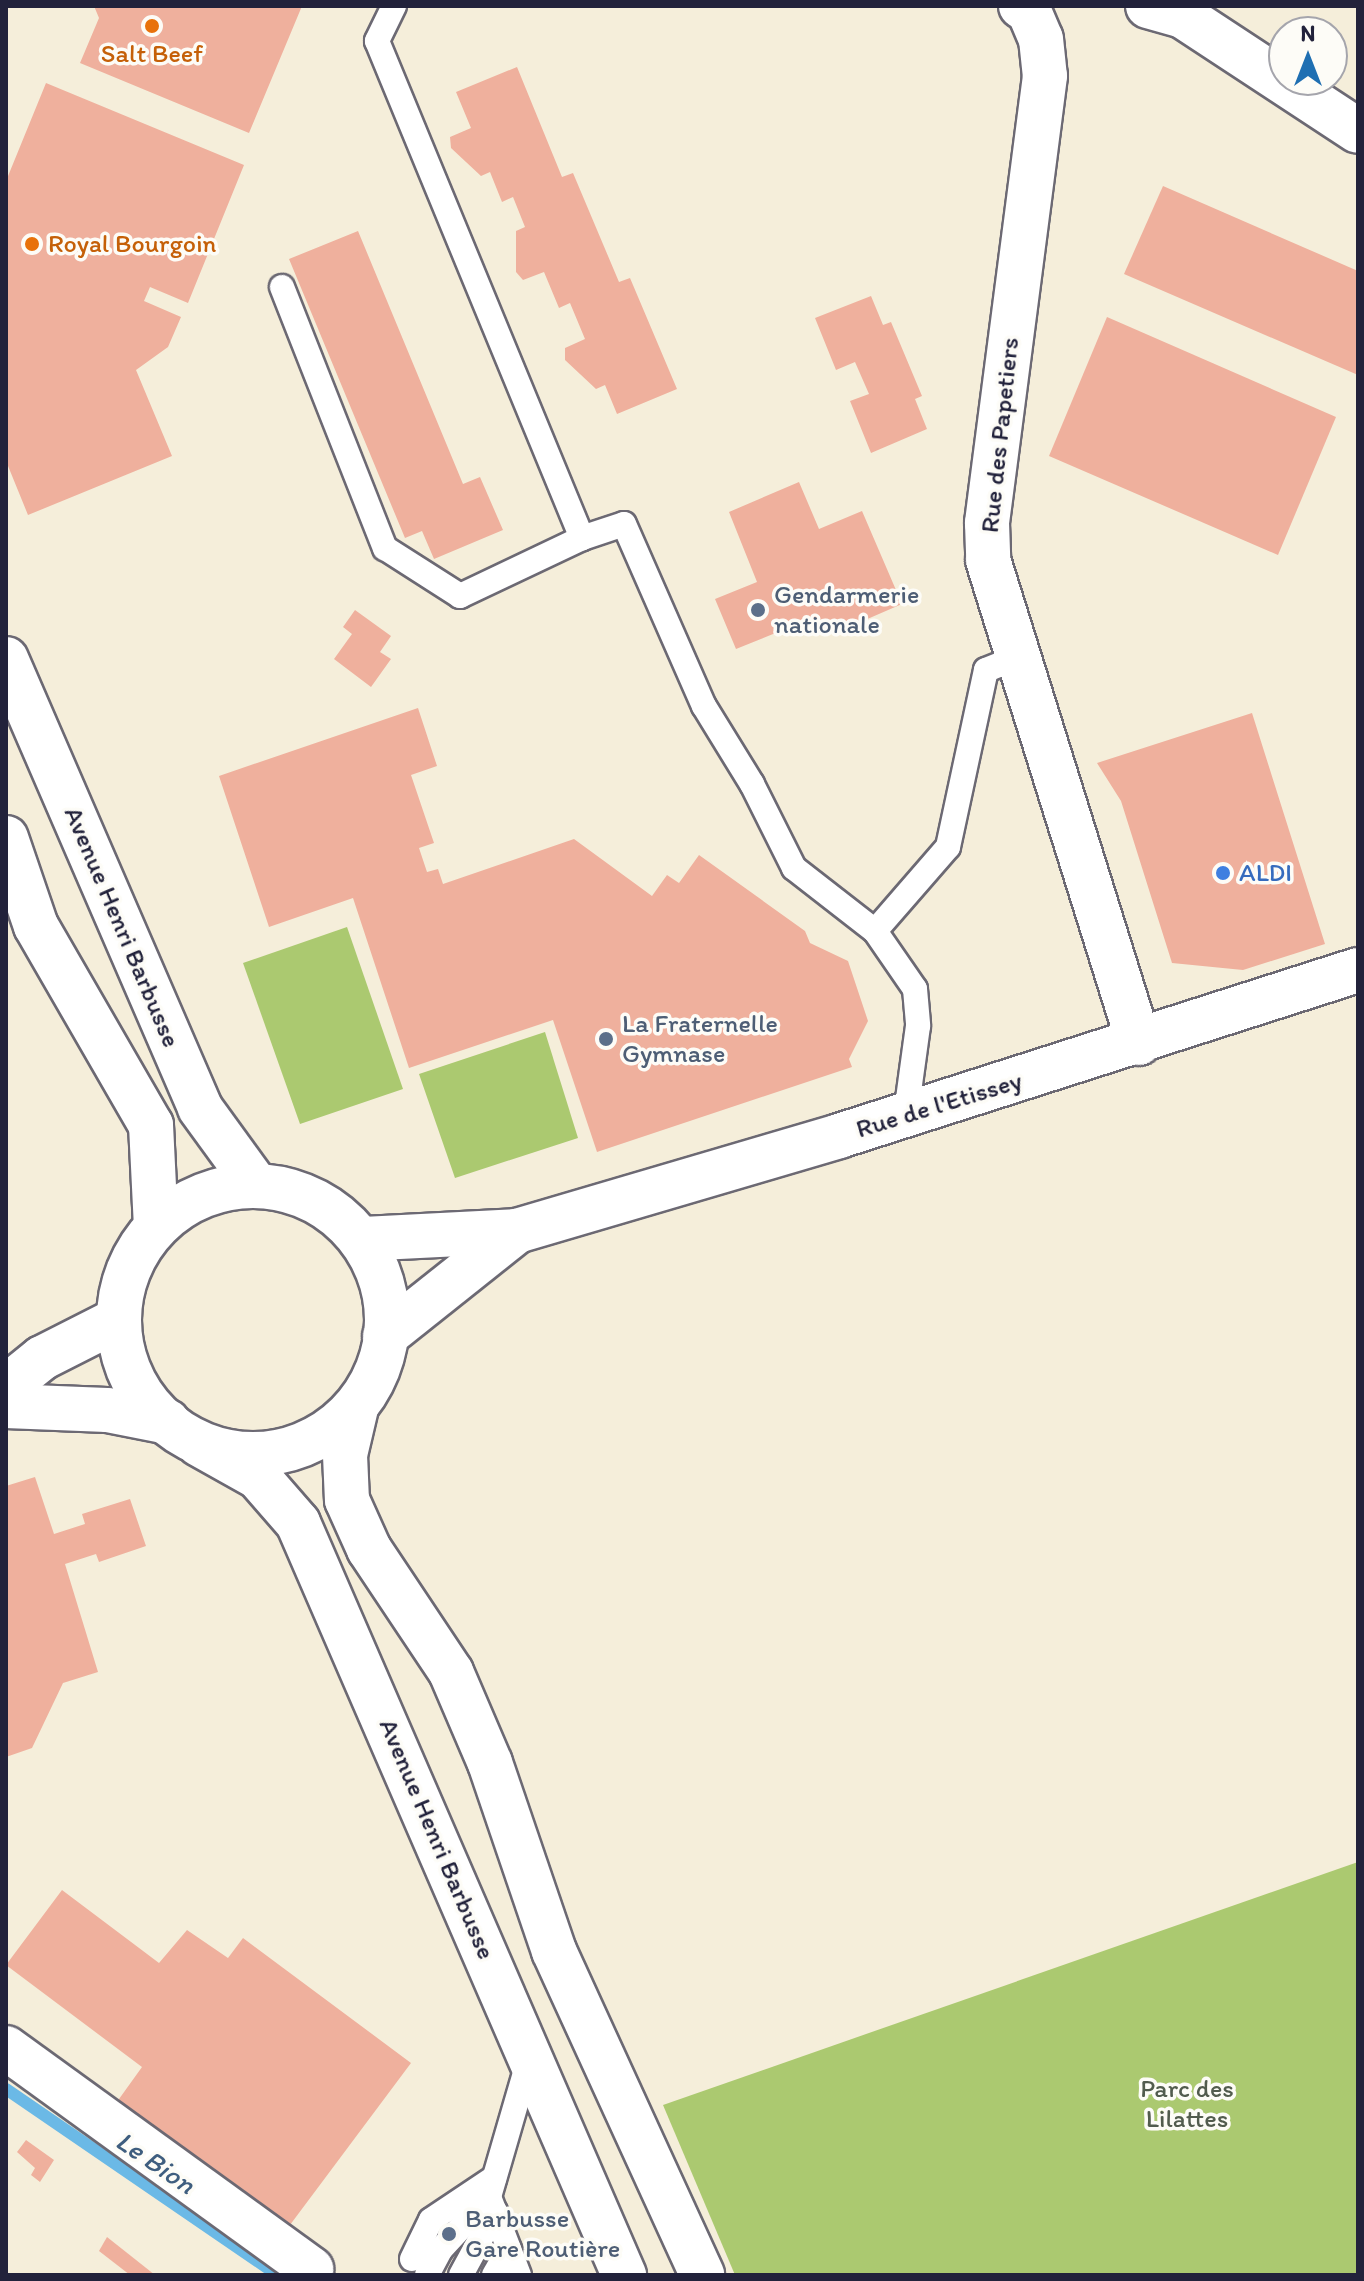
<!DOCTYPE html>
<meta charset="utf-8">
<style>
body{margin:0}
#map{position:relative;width:1364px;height:2281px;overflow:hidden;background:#f5eeda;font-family:Itim,sans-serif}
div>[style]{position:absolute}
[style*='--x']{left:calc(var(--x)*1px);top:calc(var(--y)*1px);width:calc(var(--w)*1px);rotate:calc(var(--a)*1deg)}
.green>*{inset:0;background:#abc970}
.stream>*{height:12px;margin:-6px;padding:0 6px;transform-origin:6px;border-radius:6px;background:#6bb9e6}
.building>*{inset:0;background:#efb09d}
.roads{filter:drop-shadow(2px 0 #6c6973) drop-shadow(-2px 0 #6c6973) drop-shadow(0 2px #6c6973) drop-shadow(0 -2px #6c6973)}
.service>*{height:24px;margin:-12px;padding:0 12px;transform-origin:12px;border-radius:12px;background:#fff}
.minor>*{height:44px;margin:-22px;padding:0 22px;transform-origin:22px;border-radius:22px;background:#fff}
.tertiary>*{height:44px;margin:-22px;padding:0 22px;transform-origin:22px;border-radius:22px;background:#fff}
.primary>*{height:44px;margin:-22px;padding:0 22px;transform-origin:22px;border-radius:22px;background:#fff}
.primary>.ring{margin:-22px;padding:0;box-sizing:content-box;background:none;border:44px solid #fff;border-radius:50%}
.dots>*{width:22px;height:22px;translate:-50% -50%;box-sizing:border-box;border:4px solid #fdfcf7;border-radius:50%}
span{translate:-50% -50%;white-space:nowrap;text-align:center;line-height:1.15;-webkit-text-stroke:7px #fdfcf7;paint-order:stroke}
.food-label{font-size:26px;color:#c56008}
.left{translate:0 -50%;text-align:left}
.street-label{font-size:26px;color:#22223b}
.service-label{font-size:26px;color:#4e5e75}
.shop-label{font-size:26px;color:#366cbe}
.park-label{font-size:26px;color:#525c4e}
.water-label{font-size:28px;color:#3f5e7f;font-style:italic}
.frame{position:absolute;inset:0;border:8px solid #22223b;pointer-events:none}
.north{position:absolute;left:1268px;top:16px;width:80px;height:80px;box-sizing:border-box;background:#fdfcf7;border:2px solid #a5a5ac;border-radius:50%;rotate:0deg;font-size:22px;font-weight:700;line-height:32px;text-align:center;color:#22223b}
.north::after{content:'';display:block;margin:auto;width:28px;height:36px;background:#1f6fb2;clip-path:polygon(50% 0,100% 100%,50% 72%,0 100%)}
</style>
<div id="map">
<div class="green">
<i style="clip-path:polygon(347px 927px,403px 1089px,300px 1124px,243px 963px)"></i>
<i style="clip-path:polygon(545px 1032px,578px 1138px,455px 1178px,419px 1074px)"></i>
<i style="clip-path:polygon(1358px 1862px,1358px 2275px,735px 2275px,663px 2105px)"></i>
</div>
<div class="stream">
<i style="--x:6;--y:2089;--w:330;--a:34.4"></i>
</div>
<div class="building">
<i style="clip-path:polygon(94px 6px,302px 6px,249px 133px,80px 63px,99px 18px)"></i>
<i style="clip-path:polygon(517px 67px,562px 177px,573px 173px,619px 282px,630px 278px,677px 389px,617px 414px,605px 385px,596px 389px,565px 360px,565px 348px,585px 339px,570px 303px,559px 308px,544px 272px,523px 280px,516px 272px,516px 231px,525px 227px,513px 197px,502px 202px,490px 172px,481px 176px,451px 148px,450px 137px,471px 128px,456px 92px)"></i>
<i style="clip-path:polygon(46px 83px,244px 165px,188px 303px,150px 287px,144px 301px,181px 317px,168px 347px,136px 370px,172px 456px,28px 515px,6px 461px,6px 181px)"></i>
<i style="clip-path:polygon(1163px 186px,1358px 271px,1358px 375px,1124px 274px)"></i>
<i style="clip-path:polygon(358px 231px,463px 484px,480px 477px,503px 530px,434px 559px,422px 531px,405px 538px,289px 259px)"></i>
<i style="clip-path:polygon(871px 296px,883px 325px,891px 322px,922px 396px,915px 399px,927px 429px,871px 453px,850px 401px,869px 394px,855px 362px,836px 370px,815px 318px)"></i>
<i style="clip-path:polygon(1107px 317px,1336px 417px,1278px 555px,1049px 456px)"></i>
<i style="clip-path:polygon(799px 482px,819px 529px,862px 511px,902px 604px,842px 630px,841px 624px,816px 634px,810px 619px,736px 649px,715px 599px,757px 582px,729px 512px)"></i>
<i style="clip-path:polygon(355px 610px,391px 636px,380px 652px,391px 659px,371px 687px,334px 659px,352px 634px,343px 627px)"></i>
<i style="clip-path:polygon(418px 708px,437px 766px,411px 775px,434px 843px,419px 848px,427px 872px,438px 869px,443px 884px,574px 839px,652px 896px,667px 875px,679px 883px,699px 855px,805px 931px,810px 943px,848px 961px,868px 1021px,849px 1059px,852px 1067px,597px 1152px,553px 1020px,409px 1068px,353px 898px,269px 927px,219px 776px)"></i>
<i style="clip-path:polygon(1252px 713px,1325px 944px,1243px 970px,1172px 963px,1121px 801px,1097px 763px)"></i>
<i style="clip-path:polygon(35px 1477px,54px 1534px,85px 1524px,82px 1514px,130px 1499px,146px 1546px,99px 1562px,96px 1554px,65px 1564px,98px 1672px,63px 1683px,32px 1748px,6px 1757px,6px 1486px)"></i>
<i style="clip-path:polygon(62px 1890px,159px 1963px,187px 1930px,228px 1958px,243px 1938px,411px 2063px,284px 2233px,114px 2106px,142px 2067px,6px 1965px)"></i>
<i style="clip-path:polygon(26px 2140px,54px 2160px,40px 2182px,31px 2175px,35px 2168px,17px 2152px)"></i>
<i style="clip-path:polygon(107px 2237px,155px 2275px,130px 2275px,99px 2251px)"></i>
</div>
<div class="roads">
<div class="service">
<i style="--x:394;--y:6;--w:39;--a:116"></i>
<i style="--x:377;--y:41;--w:538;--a:67.59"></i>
<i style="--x:582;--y:538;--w:44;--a:-18.4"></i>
<i style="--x:624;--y:524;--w:199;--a:66.3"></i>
<i style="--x:704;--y:706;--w:92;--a:58.4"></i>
<i style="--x:752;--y:784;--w:94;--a:63.4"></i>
<i style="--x:794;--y:868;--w:103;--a:37.9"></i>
<i style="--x:875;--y:931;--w:70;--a:55.4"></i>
<i style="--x:915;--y:989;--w:37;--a:85"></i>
<i style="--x:918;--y:1026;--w:89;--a:97.8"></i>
<i style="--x:282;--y:287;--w:281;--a:68.5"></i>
<i style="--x:385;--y:548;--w:89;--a:32.6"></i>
<i style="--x:460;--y:596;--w:135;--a:-25.4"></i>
<i style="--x:875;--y:931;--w:111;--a:-49"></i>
<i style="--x:948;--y:847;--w:181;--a:-77.9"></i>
<i style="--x:986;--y:670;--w:38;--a:-22"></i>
<i style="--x:412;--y:2259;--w:43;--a:-64"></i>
<i style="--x:431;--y:2220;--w:76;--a:-33.7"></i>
<i style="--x:427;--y:2275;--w:30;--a:-62"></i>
<i style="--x:441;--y:2249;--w:71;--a:-47.3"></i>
<i style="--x:461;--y:2275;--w:72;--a:-61.6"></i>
<i style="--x:494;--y:2275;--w:30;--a:-60"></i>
<i style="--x:519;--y:2275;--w:84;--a:-111"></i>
<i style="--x:489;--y:2197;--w:144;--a:-73.8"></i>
</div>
<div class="minor">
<i style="--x:1021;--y:6;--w:9;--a:32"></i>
<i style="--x:1029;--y:11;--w:30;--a:67"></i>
<i style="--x:1041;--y:39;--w:37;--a:84"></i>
<i style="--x:1045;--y:76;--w:451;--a:97.4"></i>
<i style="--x:987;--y:523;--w:37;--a:88"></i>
<i style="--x:988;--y:560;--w:506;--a:72.64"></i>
<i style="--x:1148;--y:6;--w:36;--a:16"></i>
<i style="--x:1183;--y:16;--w:209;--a:33.3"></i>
<i style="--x:6;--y:1387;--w:46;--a:-38.9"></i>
<i style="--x:42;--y:1358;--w:84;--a:-26.9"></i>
<i style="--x:6;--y:1406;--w:101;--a:2.3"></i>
<i style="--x:107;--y:1410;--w:62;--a:11.1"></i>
<i style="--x:6;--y:2048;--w:377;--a:35.9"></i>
</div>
<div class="tertiary">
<i style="--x:361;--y:1239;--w:156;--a:-2.9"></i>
<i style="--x:517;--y:1231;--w:336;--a:-16.4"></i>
<i style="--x:839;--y:1136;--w:545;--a:-17.74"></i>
<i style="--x:385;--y:1336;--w:169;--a:-38.5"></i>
</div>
<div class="primary">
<i style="--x:6;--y:659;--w:489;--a:66.6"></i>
<i style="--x:200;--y:1108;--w:95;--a:54"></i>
<i style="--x:6;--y:838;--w:93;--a:71.2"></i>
<i style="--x:36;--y:926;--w:230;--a:60"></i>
<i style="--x:151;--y:1125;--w:101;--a:87.2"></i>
<i class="ring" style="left:119px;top:1186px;width:224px;height:224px"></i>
<i style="--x:356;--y:1408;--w:48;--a:103.2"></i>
<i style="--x:345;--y:1455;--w:45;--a:87.5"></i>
<i style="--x:347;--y:1500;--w:54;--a:65.8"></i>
<i style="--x:369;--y:1549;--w:148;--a:56.3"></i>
<i style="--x:451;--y:1672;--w:99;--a:66.8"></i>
<i style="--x:490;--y:1763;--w:199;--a:71.2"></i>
<i style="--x:554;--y:1951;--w:356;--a:65.4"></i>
<i style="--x:199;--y:1444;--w:68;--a:29.2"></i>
<i style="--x:258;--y:1477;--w:61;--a:49"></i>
<i style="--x:298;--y:1523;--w:820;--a:66.56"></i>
</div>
</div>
<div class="dots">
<i style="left:152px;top:26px;background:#e8710a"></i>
<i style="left:32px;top:244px;background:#e8710a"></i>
<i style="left:758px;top:610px;background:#5c6f8a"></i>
<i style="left:1223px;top:873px;background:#3f7fe0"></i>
<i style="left:606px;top:1039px;background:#5c6f8a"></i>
<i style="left:449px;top:2234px;background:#5c6f8a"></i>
</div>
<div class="food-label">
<span style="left:152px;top:54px">Salt Beef</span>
<span class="left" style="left:48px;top:244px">Royal Bourgoin</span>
</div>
<div class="street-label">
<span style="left:1000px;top:435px;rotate:-84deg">Rue des Papetiers</span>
<span style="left:122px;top:927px;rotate:67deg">Avenue Henri Barbusse</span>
<span style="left:939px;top:1105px;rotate:-17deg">Rue de l'Etissey</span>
<span style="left:437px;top:1839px;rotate:67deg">Avenue Henri Barbusse</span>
</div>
<div class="service-label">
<span class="left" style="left:774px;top:610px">Gendarmerie<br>nationale</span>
<span class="left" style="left:622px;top:1039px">La Fraternelle<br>Gymnase</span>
<span class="left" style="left:465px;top:2234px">Barbusse<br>Gare Routière</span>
</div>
<div class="shop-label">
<span class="left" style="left:1239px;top:873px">ALDI</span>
</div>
<div class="park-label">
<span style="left:1187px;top:2104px">Parc des<br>Lilattes</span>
</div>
<div class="water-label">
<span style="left:156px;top:2162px;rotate:34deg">Le Bion</span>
</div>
<div class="frame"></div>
<div class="north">N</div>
</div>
